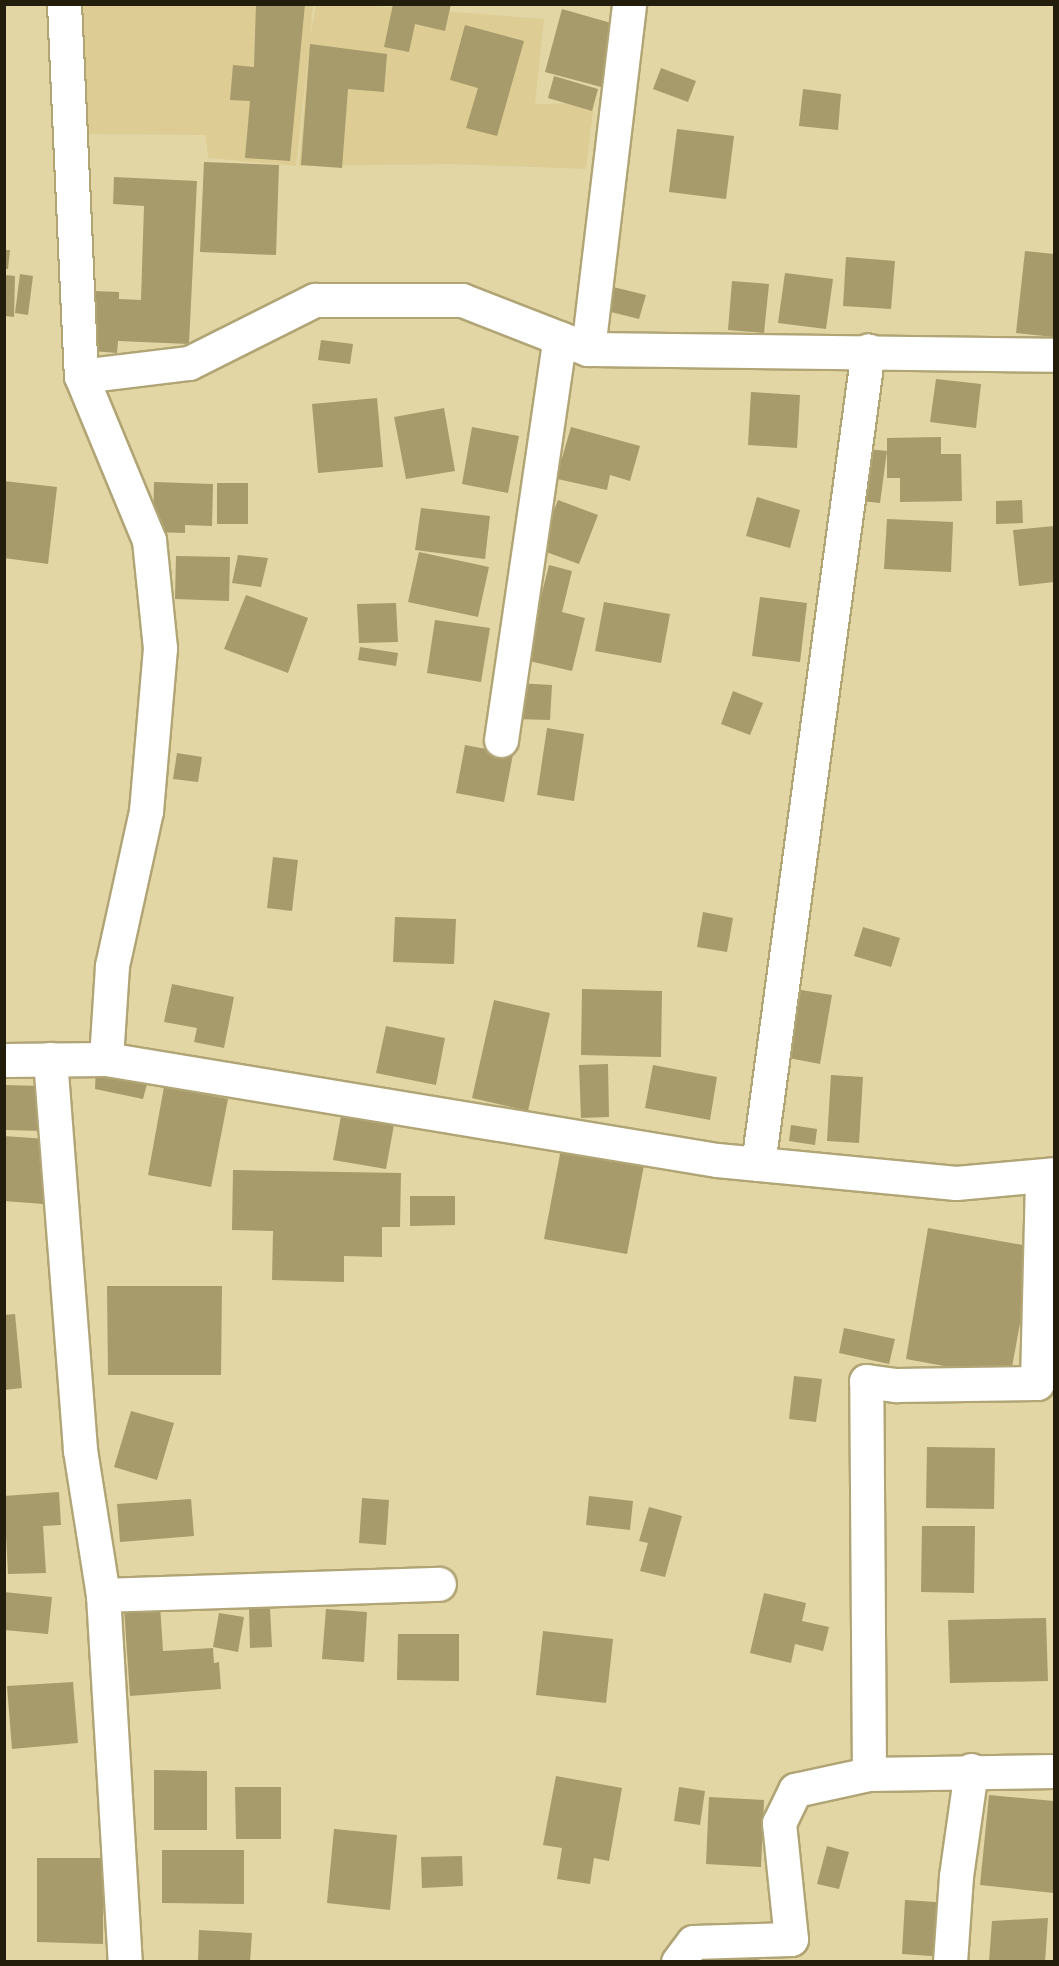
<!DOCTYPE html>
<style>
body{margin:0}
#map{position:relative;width:1059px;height:1966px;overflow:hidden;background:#e3d6a5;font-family:"Fira Sans Condensed",sans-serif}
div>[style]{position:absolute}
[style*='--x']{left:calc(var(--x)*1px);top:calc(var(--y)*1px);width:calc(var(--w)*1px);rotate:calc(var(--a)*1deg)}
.built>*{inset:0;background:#ddcd94}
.building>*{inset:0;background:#a79a6b}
.roads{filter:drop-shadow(2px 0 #b1a475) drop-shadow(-2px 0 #b1a475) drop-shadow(0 2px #b1a475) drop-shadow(0 -2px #b1a475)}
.minor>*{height:33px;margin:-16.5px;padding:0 16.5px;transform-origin:16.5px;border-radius:16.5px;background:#fff}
span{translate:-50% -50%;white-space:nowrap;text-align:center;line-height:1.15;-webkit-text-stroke:4.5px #e3d6a5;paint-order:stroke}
.frame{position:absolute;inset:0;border:6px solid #231e0b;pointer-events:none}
</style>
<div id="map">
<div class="built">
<i style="clip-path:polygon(67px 5px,313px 5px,310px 37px,316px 5px,363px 5px,544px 19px,535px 104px,594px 103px,586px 169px,453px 164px,299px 166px,309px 50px,296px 166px,208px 158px,206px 135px,77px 134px)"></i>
</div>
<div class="building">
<i style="clip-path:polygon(256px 4px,305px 4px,290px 161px,245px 158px,250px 101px,230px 100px,233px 65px,254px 67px)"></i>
<i style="clip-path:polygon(393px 4px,451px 4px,445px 31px,415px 24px,409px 52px,384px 47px)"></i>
<i style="clip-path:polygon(562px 9px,618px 25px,601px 87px,545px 72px)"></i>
<i style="clip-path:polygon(465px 25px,524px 41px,497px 136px,466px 128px,478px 88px,450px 80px)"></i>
<i style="clip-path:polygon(310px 44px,387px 54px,384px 92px,348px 89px,342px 168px,301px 165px)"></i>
<i style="clip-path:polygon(661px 68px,696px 81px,688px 102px,653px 89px)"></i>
<i style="clip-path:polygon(554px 76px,598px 89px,592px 111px,548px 98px)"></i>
<i style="clip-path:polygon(803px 89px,841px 94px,838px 130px,799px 126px)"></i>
<i style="clip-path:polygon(677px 129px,734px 136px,726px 199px,669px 192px)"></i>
<i style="clip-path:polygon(204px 162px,279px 165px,276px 255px,200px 252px)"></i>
<i style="clip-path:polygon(114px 177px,197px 181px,189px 344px,118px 341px,117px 353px,92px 351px,94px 291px,119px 292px,119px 299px,141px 300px,144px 206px,113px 204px)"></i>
<i style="clip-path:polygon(4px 250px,10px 250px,8px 269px,4px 269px)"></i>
<i style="clip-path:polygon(1025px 251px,1054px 254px,1054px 337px,1016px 333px)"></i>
<i style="clip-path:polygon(846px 257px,895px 261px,891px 309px,843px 306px)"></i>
<i style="clip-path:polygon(785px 273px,833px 279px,826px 329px,778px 323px)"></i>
<i style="clip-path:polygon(20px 274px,33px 276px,28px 315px,15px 313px)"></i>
<i style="clip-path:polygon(5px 275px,15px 276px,14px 317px,5px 316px)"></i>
<i style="clip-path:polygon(732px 281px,769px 284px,764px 333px,728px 330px)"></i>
<i style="clip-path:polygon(605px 285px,646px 295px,639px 319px,599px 309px)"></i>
<i style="clip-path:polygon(321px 340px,353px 344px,350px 364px,318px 360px)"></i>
<i style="clip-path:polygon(936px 379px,981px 384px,976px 428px,930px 422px)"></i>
<i style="clip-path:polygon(751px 392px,800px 395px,797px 448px,748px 445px)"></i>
<i style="clip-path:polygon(377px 398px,383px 467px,318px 473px,312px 404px)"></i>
<i style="clip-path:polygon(444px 408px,455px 471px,406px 479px,394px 417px)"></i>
<i style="clip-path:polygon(472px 427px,519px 436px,508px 493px,462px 484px)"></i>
<i style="clip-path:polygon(571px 427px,640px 446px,630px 481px,610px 475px,607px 490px,544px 476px,549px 454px,562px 458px)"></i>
<i style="clip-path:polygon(941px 437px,941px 454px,961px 454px,962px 501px,900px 502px,900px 478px,887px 478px,887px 438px)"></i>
<i style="clip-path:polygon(859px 448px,887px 451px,880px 503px,852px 500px)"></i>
<i style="clip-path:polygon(4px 481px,57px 487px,48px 564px,4px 558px)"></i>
<i style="clip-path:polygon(154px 482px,213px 484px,212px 526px,185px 525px,185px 533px,153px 532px)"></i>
<i style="clip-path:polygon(217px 483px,248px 483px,248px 524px,217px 524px)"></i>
<i style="clip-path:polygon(757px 497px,800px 510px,790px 548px,746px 536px)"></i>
<i style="clip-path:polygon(558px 500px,598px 515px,579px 564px,538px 549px)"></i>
<i style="clip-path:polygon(1022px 500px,1023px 523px,996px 524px,996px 501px)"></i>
<i style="clip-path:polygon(421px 508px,490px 516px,485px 559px,415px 550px)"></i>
<i style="clip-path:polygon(887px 519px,953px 522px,951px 572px,884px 569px)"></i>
<i style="clip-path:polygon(1054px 526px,1054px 582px,1019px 586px,1013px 530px)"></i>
<i style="clip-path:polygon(419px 552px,489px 567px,478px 617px,408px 602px)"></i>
<i style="clip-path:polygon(238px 555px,268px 558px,261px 587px,232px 583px)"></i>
<i style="clip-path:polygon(176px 556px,230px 557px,229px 601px,175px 599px)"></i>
<i style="clip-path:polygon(549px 565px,572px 571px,562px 612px,585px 618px,572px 671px,525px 660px)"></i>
<i style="clip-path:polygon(246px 595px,308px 618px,288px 673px,224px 649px)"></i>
<i style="clip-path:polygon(760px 597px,807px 603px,800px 662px,752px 656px)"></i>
<i style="clip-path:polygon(604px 602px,670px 614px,661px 663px,595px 651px)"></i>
<i style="clip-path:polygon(396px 603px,398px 642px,359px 643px,357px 604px)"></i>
<i style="clip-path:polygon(435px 620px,490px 628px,481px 682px,427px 673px)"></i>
<i style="clip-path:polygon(360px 647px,398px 653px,396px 666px,358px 660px)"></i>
<i style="clip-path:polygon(516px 683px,552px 685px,550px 720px,514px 719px)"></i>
<i style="clip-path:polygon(733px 691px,763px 703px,750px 735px,721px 724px)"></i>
<i style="clip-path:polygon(547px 728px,584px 734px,574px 801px,537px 795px)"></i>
<i style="clip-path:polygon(465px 745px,513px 754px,504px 802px,456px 793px)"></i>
<i style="clip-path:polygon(177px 753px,202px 757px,198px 782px,173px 779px)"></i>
<i style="clip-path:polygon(273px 857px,298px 860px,292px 911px,267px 908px)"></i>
<i style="clip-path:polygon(703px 912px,733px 918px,727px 952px,697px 947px)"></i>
<i style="clip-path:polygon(395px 917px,456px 919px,454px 964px,393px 962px)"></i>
<i style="clip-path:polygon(863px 927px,900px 938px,891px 967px,854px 956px)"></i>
<i style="clip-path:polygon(172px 984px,234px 997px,224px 1048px,194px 1042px,197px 1028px,164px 1022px)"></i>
<i style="clip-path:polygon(582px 989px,662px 991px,661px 1057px,581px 1055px)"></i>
<i style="clip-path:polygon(801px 990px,832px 995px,820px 1064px,789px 1058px)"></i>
<i style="clip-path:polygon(494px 1000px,550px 1013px,528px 1111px,472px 1098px)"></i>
<i style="clip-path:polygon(386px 1026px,445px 1038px,436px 1085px,376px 1073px)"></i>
<i style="clip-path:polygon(608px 1064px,609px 1117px,581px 1118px,579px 1065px)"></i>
<i style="clip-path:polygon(653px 1065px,717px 1077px,710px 1120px,645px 1108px)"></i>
<i style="clip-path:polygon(96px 1068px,148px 1080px,143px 1099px,95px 1089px)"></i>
<i style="clip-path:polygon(831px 1075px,863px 1077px,859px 1143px,827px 1141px)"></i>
<i style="clip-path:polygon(4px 1085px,43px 1086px,43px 1131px,4px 1130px)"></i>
<i style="clip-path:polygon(164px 1087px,228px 1099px,211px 1187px,148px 1175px)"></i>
<i style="clip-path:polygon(342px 1110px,395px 1119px,386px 1169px,333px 1160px)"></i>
<i style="clip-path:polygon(791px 1125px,817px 1129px,815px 1145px,789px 1141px)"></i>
<i style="clip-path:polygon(4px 1136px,47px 1139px,43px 1204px,4px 1201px)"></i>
<i style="clip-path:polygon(561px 1149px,644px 1165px,627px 1254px,544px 1239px)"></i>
<i style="clip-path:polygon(233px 1170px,401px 1173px,400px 1227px,382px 1227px,382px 1257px,344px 1256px,344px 1282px,272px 1280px,273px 1231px,232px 1230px)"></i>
<i style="clip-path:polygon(410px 1196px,455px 1196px,455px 1225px,410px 1226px)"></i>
<i style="clip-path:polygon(928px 1228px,1034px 1247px,1010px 1378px,906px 1359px)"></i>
<i style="clip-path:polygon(107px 1286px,222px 1286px,221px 1375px,108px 1375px)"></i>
<i style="clip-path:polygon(15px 1314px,22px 1388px,4px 1390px,4px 1315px)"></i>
<i style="clip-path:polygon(844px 1328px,895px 1339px,889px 1364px,839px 1353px)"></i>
<i style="clip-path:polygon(794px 1376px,822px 1379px,816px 1422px,789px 1419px)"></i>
<i style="clip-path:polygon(131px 1411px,174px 1423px,157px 1480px,114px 1467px)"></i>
<i style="clip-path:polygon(927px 1447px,995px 1448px,994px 1509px,926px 1508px)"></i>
<i style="clip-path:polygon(59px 1492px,61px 1525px,43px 1526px,46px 1573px,8px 1574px,4px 1496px)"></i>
<i style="clip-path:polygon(589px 1496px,633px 1501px,630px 1530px,586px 1525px)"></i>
<i style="clip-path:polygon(362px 1498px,389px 1500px,386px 1545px,359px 1543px)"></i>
<i style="clip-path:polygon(191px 1499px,194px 1536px,120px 1542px,117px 1504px)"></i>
<i style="clip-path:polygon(649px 1507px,682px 1516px,665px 1577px,640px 1571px,648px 1543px,639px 1541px)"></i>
<i style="clip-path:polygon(922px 1526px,975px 1526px,974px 1593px,921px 1592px)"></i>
<i style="clip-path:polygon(4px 1592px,52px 1597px,48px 1634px,4px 1630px)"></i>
<i style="clip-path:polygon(764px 1593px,806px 1603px,802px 1621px,829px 1627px,823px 1651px,795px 1644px,791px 1663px,750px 1653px)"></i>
<i style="clip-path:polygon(160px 1605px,163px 1651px,213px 1648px,214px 1663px,219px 1662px,221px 1689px,130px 1696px,124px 1608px)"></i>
<i style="clip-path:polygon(249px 1608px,270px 1608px,272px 1647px,250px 1648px)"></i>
<i style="clip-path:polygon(326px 1609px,367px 1612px,364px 1662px,322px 1659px)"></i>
<i style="clip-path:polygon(219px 1613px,244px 1617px,238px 1652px,213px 1647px)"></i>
<i style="clip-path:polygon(1046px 1618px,1048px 1681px,950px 1683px,948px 1620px)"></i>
<i style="clip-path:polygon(543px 1631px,613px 1639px,606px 1703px,536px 1695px)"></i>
<i style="clip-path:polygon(398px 1634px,459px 1634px,459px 1681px,397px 1680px)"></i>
<i style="clip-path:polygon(73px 1682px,78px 1743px,12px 1749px,7px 1686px)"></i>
<i style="clip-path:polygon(154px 1770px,207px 1771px,207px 1830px,154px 1830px)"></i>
<i style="clip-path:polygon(556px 1776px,622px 1788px,609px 1861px,594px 1858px,590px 1884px,557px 1879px,562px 1848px,543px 1845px)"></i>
<i style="clip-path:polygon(235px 1787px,281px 1787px,281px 1839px,236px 1839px)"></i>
<i style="clip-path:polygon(679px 1787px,705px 1791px,700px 1825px,674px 1821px)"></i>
<i style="clip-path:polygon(989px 1795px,1054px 1801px,1054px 1893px,980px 1885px)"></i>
<i style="clip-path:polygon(709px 1797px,764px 1800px,761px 1867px,706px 1864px)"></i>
<i style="clip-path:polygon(334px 1829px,397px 1835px,390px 1910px,327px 1903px)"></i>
<i style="clip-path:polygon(827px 1846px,849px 1852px,839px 1889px,817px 1884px)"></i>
<i style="clip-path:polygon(162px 1850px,244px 1850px,244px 1904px,162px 1903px)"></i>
<i style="clip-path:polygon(462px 1856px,463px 1886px,422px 1888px,421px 1857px)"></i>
<i style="clip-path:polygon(37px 1858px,103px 1858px,103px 1944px,37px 1942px)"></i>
<i style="clip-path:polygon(905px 1900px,950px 1903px,946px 1957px,902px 1954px)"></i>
<i style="clip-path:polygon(1048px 1918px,1045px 1962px,989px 1962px,992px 1921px)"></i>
<i style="clip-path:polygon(199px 1930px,252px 1933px,250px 1962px,198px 1962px)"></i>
<i style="clip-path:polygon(705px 1951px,762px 1960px,762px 1962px,703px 1962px)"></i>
</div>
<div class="roads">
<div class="minor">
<i style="--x:64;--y:4;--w:372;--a:87.4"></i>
<i style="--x:81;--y:376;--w:178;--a:67.5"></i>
<i style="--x:149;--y:540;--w:109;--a:84.2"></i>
<i style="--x:160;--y:648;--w:164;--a:94.9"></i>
<i style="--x:146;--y:811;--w:159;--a:102.4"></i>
<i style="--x:112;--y:966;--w:93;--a:93.7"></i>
<i style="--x:588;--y:349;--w:347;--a:-83.2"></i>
<i style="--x:81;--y:376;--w:109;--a:-6.9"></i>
<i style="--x:189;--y:363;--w:141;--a:-26.6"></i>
<i style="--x:315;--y:300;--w:147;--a:0"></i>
<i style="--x:462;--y:300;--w:135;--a:21.3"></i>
<i style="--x:588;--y:349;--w:466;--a:0.7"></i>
<i style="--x:501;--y:740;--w:406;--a:-81.7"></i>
<i style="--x:50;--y:1059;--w:392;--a:85.6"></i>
<i style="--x:80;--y:1450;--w:147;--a:81"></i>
<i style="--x:103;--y:1595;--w:368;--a:86.6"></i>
<i style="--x:4;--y:1060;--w:102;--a:-0.6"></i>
<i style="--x:106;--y:1059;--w:619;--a:9.39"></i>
<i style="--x:717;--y:1160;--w:240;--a:5.5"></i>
<i style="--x:956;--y:1183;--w:98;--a:-5.2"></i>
<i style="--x:758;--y:1164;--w:821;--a:-82.3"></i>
<i style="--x:103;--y:1595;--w:336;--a:-1.9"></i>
<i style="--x:869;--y:1774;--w:393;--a:-90.4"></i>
<i style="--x:866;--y:1381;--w:30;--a:8"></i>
<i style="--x:896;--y:1385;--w:141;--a:-0.8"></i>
<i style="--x:1037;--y:1383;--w:207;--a:-88.6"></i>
<i style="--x:678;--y:1962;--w:25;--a:-53"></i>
<i style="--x:693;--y:1942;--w:98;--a:-1.8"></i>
<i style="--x:791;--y:1939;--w:117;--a:-95.9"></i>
<i style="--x:779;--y:1823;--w:37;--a:-64"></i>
<i style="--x:795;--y:1790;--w:76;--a:-12.2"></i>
<i style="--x:869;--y:1774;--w:185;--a:-0.9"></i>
<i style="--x:950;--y:1962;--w:86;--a:-86"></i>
<i style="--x:956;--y:1876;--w:107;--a:-81.9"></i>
</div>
</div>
<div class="frame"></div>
</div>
